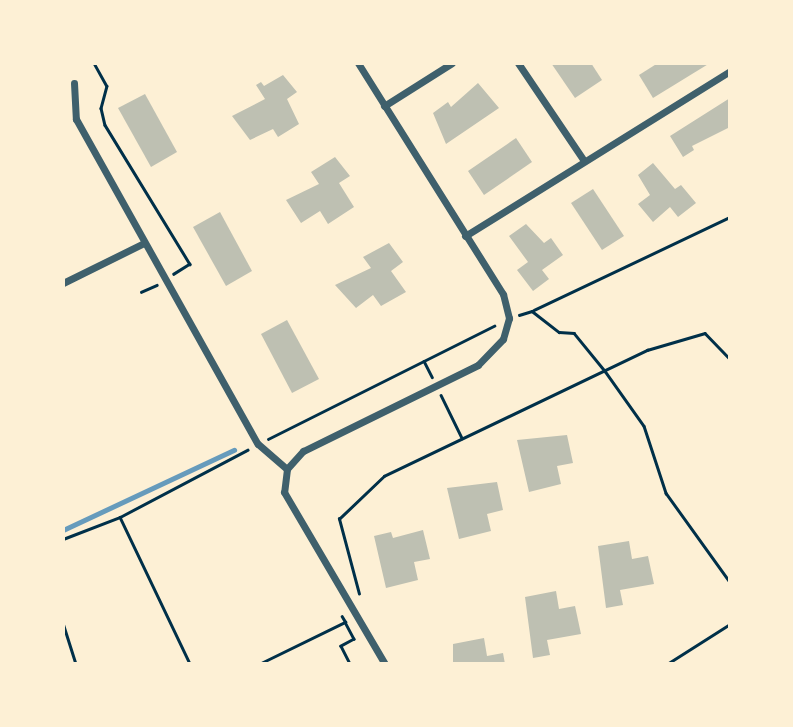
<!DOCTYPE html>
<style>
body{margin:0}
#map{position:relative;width:793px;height:727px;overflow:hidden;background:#fdf0d5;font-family:"Varela Round",sans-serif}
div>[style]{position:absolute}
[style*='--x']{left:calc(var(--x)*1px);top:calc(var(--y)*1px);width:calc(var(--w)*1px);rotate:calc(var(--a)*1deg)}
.stream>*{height:5px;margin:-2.5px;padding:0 2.5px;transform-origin:2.5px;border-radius:2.5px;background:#669bbc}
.building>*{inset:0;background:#bec0b2}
.path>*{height:2.5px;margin:-1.25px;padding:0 1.25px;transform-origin:1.25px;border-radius:1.25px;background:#003049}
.minor>*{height:7px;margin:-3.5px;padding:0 3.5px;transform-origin:3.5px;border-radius:3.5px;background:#3f606c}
span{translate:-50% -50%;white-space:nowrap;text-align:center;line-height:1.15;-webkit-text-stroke:6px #fdf0d5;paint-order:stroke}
.frame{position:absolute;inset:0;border:65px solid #fdf0d5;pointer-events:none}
</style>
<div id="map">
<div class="stream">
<i style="--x:63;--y:530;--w:189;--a:-25.1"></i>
</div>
<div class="building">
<i style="clip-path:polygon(551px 63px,591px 63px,602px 80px,575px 98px)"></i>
<i style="clip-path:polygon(658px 63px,710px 63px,653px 98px,639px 75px)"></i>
<i style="clip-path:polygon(283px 75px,297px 92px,287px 99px,299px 124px,278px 137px,273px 129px,250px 140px,232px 116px,265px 99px,256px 85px,261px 82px,264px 86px)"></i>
<i style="clip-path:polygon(478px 83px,499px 108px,446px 144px,433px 113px,448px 102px,451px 107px)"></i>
<i style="clip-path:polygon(145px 94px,177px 152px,151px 167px,118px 108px)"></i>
<i style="clip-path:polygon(730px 98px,730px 127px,692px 146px,694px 150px,683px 157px,670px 136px)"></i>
<i style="clip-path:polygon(516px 138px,532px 162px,484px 195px,468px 171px)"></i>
<i style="clip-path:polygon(335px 157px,350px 176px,339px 183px,354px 207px,328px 224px,320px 211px,301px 223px,286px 200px,319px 184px,311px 172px)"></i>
<i style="clip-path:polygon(653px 163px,675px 189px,681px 185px,696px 203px,678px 217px,670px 207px,653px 222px,638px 204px,650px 195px,638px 175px)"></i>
<i style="clip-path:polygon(593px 189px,624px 236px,602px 250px,571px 203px)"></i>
<i style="clip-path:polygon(220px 212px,252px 271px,226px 286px,193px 227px)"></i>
<i style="clip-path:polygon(526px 224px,544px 243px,551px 238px,563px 255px,542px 270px,549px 279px,533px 291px,517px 270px,528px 262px,509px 236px)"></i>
<i style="clip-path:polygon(389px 243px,403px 262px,391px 271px,406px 292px,381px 306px,373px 295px,356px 308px,335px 285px,371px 268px,363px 257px)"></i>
<i style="clip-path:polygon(287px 320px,319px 379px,292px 393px,261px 334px)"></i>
<i style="clip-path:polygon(567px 435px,573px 463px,557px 466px,561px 484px,529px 492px,517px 440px)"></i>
<i style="clip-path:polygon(497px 482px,503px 510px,487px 514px,491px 531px,459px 539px,447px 488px)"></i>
<i style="clip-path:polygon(423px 530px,430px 559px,414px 562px,418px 580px,386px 588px,374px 536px,391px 532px,393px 538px)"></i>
<i style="clip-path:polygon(629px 541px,632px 559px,648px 556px,654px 584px,620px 590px,623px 605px,606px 608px,598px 546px)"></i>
<i style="clip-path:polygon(556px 591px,559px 609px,575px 606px,581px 634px,547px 640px,550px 655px,533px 658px,525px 597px)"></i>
<i style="clip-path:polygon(484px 638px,487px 656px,503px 653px,505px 664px,453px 664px,453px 644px)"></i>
</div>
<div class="path">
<i style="--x:94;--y:63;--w:26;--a:61"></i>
<i style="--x:107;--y:86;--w:23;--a:105"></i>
<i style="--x:101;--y:108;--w:17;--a:77"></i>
<i style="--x:105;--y:125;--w:163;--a:58.6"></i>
<i style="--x:190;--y:264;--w:19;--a:148"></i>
<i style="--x:141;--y:292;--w:17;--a:-24"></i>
<i style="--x:534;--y:310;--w:217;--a:-25.4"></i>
<i style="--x:519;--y:315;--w:14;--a:-17"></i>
<i style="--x:532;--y:311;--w:34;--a:38"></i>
<i style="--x:559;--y:332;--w:15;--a:4"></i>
<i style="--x:574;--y:333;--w:49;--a:50.8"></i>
<i style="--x:605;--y:371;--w:67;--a:54.7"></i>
<i style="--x:644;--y:426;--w:71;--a:71.8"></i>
<i style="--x:666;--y:493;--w:110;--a:54.3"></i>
<i style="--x:424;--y:361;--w:18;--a:63"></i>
<i style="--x:441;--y:395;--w:48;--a:64"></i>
<i style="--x:268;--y:439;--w:253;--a:-26.6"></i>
<i style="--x:120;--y:517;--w:163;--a:64.5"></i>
<i style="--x:63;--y:539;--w:61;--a:-21.1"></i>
<i style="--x:120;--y:517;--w:144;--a:-27.8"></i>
<i style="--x:359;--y:594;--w:78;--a:-104.9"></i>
<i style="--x:339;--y:519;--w:62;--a:-43.7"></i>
<i style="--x:384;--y:476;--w:292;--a:-25.6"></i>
<i style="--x:647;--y:350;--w:60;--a:-16.3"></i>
<i style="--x:705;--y:333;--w:36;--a:46"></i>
<i style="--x:345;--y:622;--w:19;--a:62"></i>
<i style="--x:354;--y:639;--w:15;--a:152"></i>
<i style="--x:341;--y:646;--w:20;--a:63"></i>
<i style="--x:63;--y:623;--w:43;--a:72.4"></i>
<i style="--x:259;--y:664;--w:96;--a:-26"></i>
<i style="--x:345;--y:622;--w:6;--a:-121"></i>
<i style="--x:667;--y:664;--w:75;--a:-32.4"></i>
</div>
<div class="minor">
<i style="--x:358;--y:63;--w:273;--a:57.9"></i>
<i style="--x:503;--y:294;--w:25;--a:76"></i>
<i style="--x:509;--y:318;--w:22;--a:106"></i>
<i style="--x:503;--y:339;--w:36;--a:134"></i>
<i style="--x:478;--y:365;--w:195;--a:153.8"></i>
<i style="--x:303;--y:451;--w:24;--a:132"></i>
<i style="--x:287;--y:469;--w:23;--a:97"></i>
<i style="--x:284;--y:492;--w:199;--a:59.6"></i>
<i style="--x:518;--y:63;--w:118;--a:56"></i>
<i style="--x:74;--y:83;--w:36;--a:87"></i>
<i style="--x:76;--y:119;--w:372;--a:60.8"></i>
<i style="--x:258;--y:444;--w:38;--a:41"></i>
<i style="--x:384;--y:106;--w:80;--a:-32.3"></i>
<i style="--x:465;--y:236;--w:312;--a:-31.9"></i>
<i style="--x:63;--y:283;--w:90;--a:-26.3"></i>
</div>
<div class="frame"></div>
</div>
